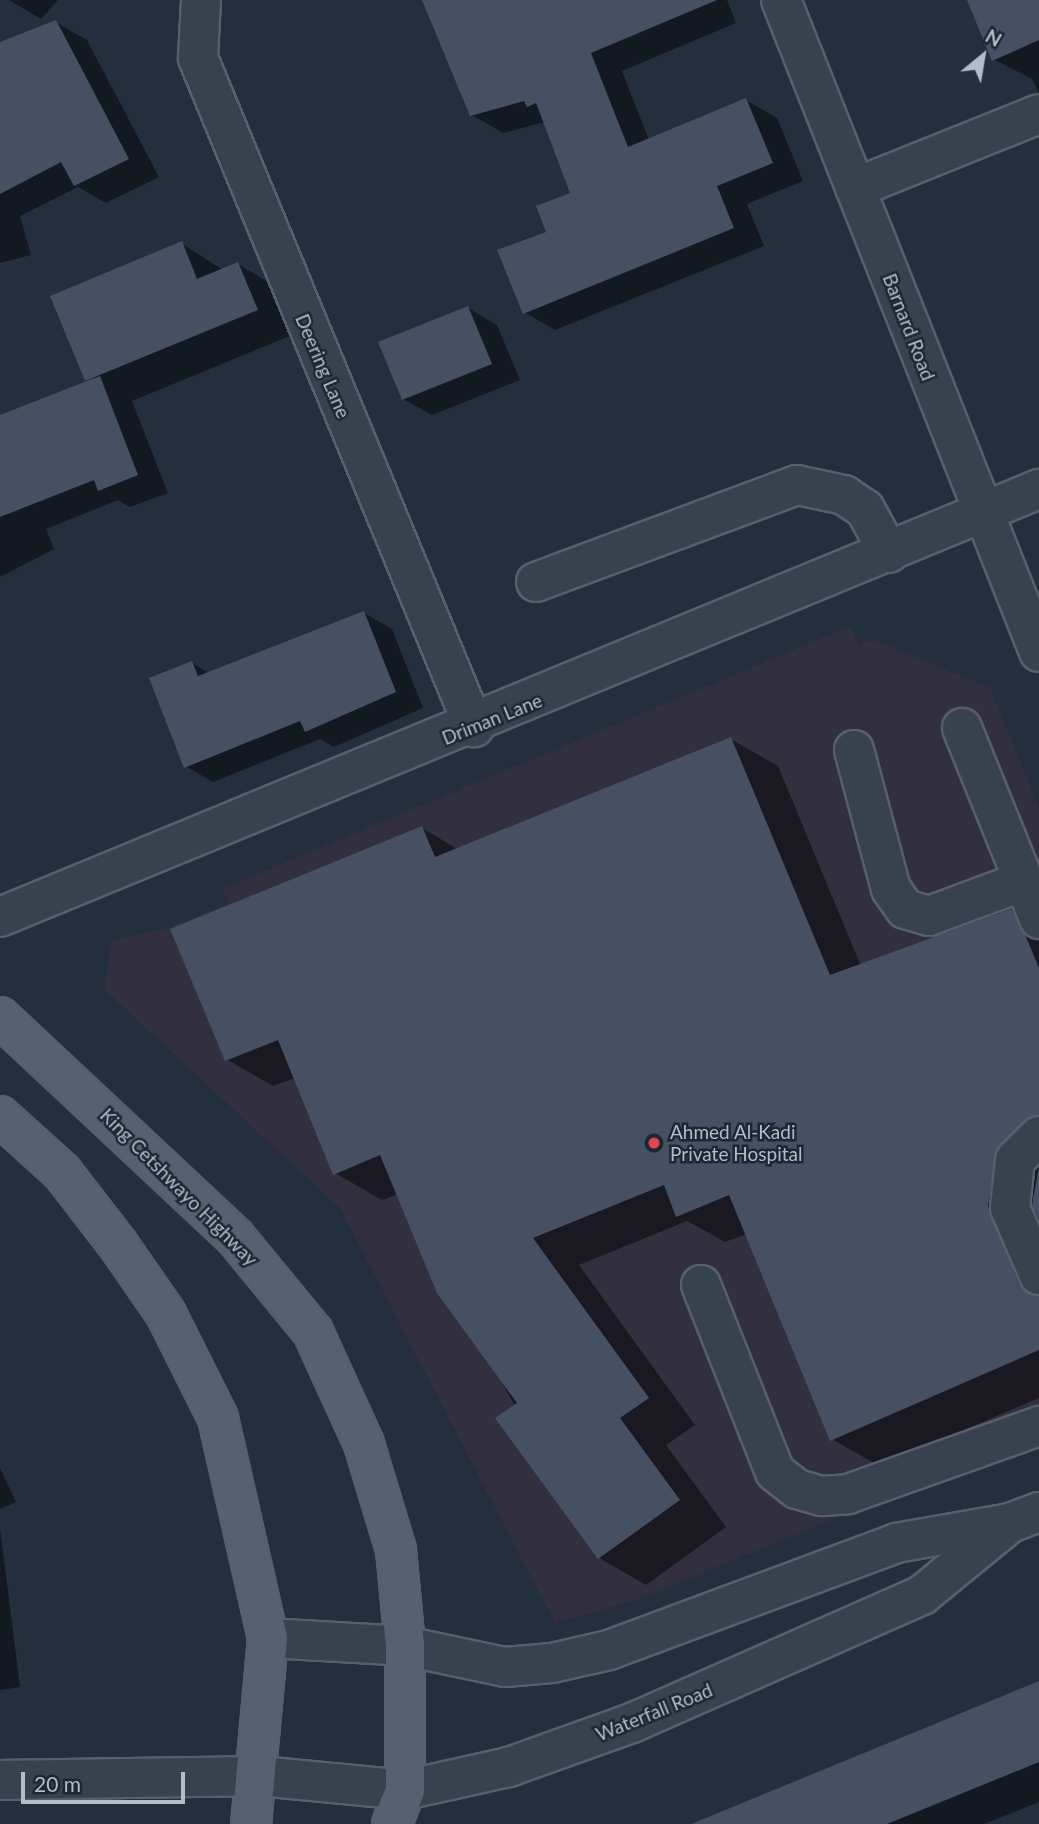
<!DOCTYPE html>
<style>
body{margin:0}
#map{position:relative;width:1039px;height:1824px;overflow:hidden;background:#242f3e;font-family:Lato,sans-serif}
div>[style]{position:absolute}
[style*='--x']{left:calc(var(--x)*1px);top:calc(var(--y)*1px);width:calc(var(--w)*1px);rotate:calc(var(--a)*1deg)}
.medical>*{inset:0;background:#32303f}
.shadow>*{inset:0;background:#0007}
.building>*{inset:0;background:#455162}
.roads{filter:drop-shadow(2px 0 #565f6c) drop-shadow(-2px 0 #565f6c) drop-shadow(0 2px #565f6c) drop-shadow(0 -2px #565f6c)}
.minor>*{height:38px;margin:-19px;padding:0 19px;transform-origin:19px;border-radius:19px;background:#38414e}
.major>*{height:38px;margin:-19px;padding:0 19px;transform-origin:19px;border-radius:19px;background:#56606e}
.dots>*{width:19px;height:19px;translate:-50% -50%;box-sizing:border-box;border:4px solid #1d2633;border-radius:50%}
span{translate:-50% -50%;white-space:nowrap;text-align:center;line-height:1.15;-webkit-text-stroke:5px #1d2633;paint-order:stroke}
.street-label{font-size:19px;color:#b4bcc9}
.poi-label{font-size:19px;color:#b4bcc9}
.left{translate:0 -50%;text-align:left}
.north{position:absolute;left:948px;top:21px;width:70px;height:70px;-webkit-text-stroke:5px #1d2633;paint-order:stroke;rotate:30deg;font-size:19px;font-weight:700;line-height:28px;text-align:center;color:#b4bcc9}
.north::after{content:'';display:block;margin:auto;width:24px;height:32px;background:#b4bcc9;clip-path:polygon(50% 0,100% 100%,50% 72%,0 100%)}
.scale{position:absolute;left:21px;top:1772px;width:164px;height:32px;box-sizing:border-box;border:4px solid #b4bcc9;border-top:0;padding-left:9px;font-size:21px;line-height:24px;white-space:nowrap;color:#b4bcc9;-webkit-text-stroke:5px #1d2633;paint-order:stroke}
</style>
<div id="map">
<div class="medical">
<i style="clip-path:polygon(851px 626px,859px 645px,875px 640px,990px 688px,1039px 808px,1039px 1434px,642px 1598px,555px 1623px,340px 1208px,105px 990px,111px 941px,168px 928px,229px 903px,222px 889px)"></i>
</div>
<div class="shadow">
<i style="clip-path:polygon(9px 0,58px 0,41px 19px)"></i>
<i style="clip-path:polygon(424px 0,727px 0,736px 23px,622px 71px,649px 140px,746px 100px,777px 118px,803px 181px,747px 204px,764px 246px,555px 330px,524px 312px,548px 233px,573px 194px,545px 122px,503px 133px,472px 115px)"></i>
<i style="clip-path:polygon(969px 0,1039px 0,1039px 93px,1032px 79px,993px 59px)"></i>
<i style="clip-path:polygon(55px 22px,87px 40px,159px 177px,106px 203px,78px 187px,20px 216px,31px 255px,0 263px,0 44px)"></i>
<i style="clip-path:polygon(181px 243px,223px 270px,238px 264px,278px 288px,297px 333px,132px 401px,168px 493px,130px 507px,118px 500px,46px 529px,54px 549px,0 577px,0 419px,91px 382px)"></i>
<i style="clip-path:polygon(468px 308px,497px 325px,520px 380px,432px 415px,403px 399px)"></i>
<i style="clip-path:polygon(364px 613px,392px 629px,423px 708px,334px 747px,320px 739px,213px 782px,185px 766px,192px 663px,209px 673px)"></i>
<i style="clip-path:polygon(731px 739px,778px 766px,861px 966px,1011px 911px,1039px 927px,1039px 1398px,879px 1466px,832px 1439px,747px 1234px,725px 1242px,687px 1221px,579px 1265px,695px 1425px,666px 1445px,726px 1527px,646px 1585px,599px 1558px,398px 1194px,382px 1200px,335px 1173px,295px 1078px,273px 1086px,226px 1059px,422px 828px,459px 850px)"></i>
<i style="clip-path:polygon(0 1468px,16px 1502px,0 1509px)"></i>
<i style="clip-path:polygon(0 1528px,20px 1687px,0 1690px)"></i>
<i style="clip-path:polygon(1039px 1682px,1039px 1802px,984px 1824px,691px 1824px)"></i>
</div>
<div class="building">
<i style="clip-path:polygon(422px 0,717px 0,591px 53px,628px 147px,746px 98px,773px 163px,717px 186px,734px 228px,523px 314px,497px 250px,546px 232px,536px 206px,570px 193px,536px 103px,527px 107px,524px 101px,470px 116px)"></i>
<i style="clip-path:polygon(967px 0,1039px 0,1039px 40px,992px 61px)"></i>
<i style="clip-path:polygon(56px 20px,129px 159px,74px 186px,61px 162px,0 194px,0 42px)"></i>
<i style="clip-path:polygon(182px 241px,197px 279px,238px 262px,258px 310px,85px 381px,50px 296px)"></i>
<i style="clip-path:polygon(468px 306px,492px 364px,402px 400px,378px 342px)"></i>
<i style="clip-path:polygon(100px 376px,138px 475px,98px 491px,94px 480px,0 517px,0 415px)"></i>
<i style="clip-path:polygon(364px 611px,396px 692px,305px 732px,300px 721px,184px 768px,149px 678px,192px 661px,198px 676px)"></i>
<i style="clip-path:polygon(731px 737px,830px 975px,1011px 909px,1026px 937px,1039px 968px,1039px 1115px,999px 1145px,988px 1206px,1019px 1284px,1039px 1296px,1039px 1350px,830px 1441px,729px 1195px,676px 1217px,664px 1185px,533px 1238px,649px 1398px,620px 1418px,680px 1500px,598px 1559px,495px 1418px,517px 1403px,437px 1293px,380px 1155px,333px 1175px,278px 1040px,225px 1061px,170px 929px,422px 826px,435px 857px)"></i>
<i style="clip-path:polygon(1039px 1167px,1039px 1220px,1032px 1205px)"></i>
<i style="clip-path:polygon(1039px 1681px,1039px 1762px,887px 1824px,691px 1824px)"></i>
</div>
<div class="roads">
<div class="minor">
<i style="--x:201;--y:0;--w:58;--a:93"></i>
<i style="--x:198;--y:58;--w:724;--a:67.58"></i>
<i style="--x:781;--y:0;--w:701;--a:68.41"></i>
<i style="--x:855;--y:188;--w:198;--a:-21.9"></i>
<i style="--x:536;--y:582;--w:278;--a:-20.4"></i>
<i style="--x:797;--y:485;--w:48;--a:12"></i>
<i style="--x:844;--y:495;--w:25;--a:34"></i>
<i style="--x:865;--y:509;--w:50;--a:61.4"></i>
<i style="--x:962;--y:728;--w:206;--a:68"></i>
<i style="--x:854;--y:750;--w:144;--a:75.1"></i>
<i style="--x:891;--y:889;--w:24;--a:55"></i>
<i style="--x:905;--y:909;--w:25;--a:16"></i>
<i style="--x:929;--y:916;--w:98;--a:-20.3"></i>
<i style="--x:0;--y:917;--w:1124;--a:-22.39"></i>
<i style="--x:1039;--y:1136;--w:34;--a:135"></i>
<i style="--x:1015;--y:1160;--w:48;--a:95.9"></i>
<i style="--x:1010;--y:1208;--w:73;--a:66.6"></i>
<i style="--x:701;--y:1285;--w:201;--a:68.4"></i>
<i style="--x:775;--y:1472;--w:28;--a:38"></i>
<i style="--x:797;--y:1489;--w:26;--a:16"></i>
<i style="--x:822;--y:1496;--w:26;--a:-4"></i>
<i style="--x:848;--y:1494;--w:203;--a:-19.6"></i>
<i style="--x:268;--y:1638;--w:137;--a:3.3"></i>
<i style="--x:405;--y:1646;--w:102;--a:11.9"></i>
<i style="--x:505;--y:1667;--w:47;--a:-4.9"></i>
<i style="--x:552;--y:1663;--w:58;--a:-12.8"></i>
<i style="--x:609;--y:1650;--w:306;--a:-20.4"></i>
<i style="--x:896;--y:1543;--w:116;--a:-10"></i>
<i style="--x:1010;--y:1523;--w:31;--a:-21"></i>
<i style="--x:0;--y:1780;--w:260;--a:-0.9"></i>
<i style="--x:260;--y:1776;--w:146;--a:5.5"></i>
<i style="--x:405;--y:1790;--w:107;--a:-12.5"></i>
<i style="--x:509;--y:1767;--w:131;--a:-19.7"></i>
<i style="--x:632;--y:1723;--w:317;--a:-23.8"></i>
<i style="--x:922;--y:1595;--w:114;--a:-39.3"></i>
</div>
<div class="major">
<i style="--x:0;--y:1017;--w:322;--a:43.1"></i>
<i style="--x:235;--y:1237;--w:123;--a:50.6"></i>
<i style="--x:313;--y:1332;--w:123;--a:65.5"></i>
<i style="--x:364;--y:1444;--w:111;--a:73.2"></i>
<i style="--x:396;--y:1550;--w:96;--a:84.6"></i>
<i style="--x:405;--y:1646;--w:144;--a:90"></i>
<i style="--x:405;--y:1790;--w:36;--a:111"></i>
<i style="--x:0;--y:1116;--w:84;--a:42.1"></i>
<i style="--x:62;--y:1172;--w:93;--a:52.4"></i>
<i style="--x:119;--y:1246;--w:83;--a:55.3"></i>
<i style="--x:166;--y:1314;--w:116;--a:63.4"></i>
<i style="--x:218;--y:1418;--w:226;--a:77.2"></i>
<i style="--x:268;--y:1638;--w:187;--a:95.2"></i>
</div>
</div>
<div class="dots">
<i style="left:654px;top:1143px;background:#e0444e"></i>
</div>
<div class="street-label">
<span style="left:909px;top:327px;rotate:69deg">Barnard Road</span>
<span style="left:323px;top:366px;rotate:67deg">Deering Lane</span>
<span style="left:492px;top:719px;rotate:-22deg">Driman Lane</span>
<span style="left:179px;top:1187px;rotate:45deg">King Cetshwayo Highway</span>
<span style="left:654px;top:1712px;rotate:-22deg">Waterfall Road</span>
</div>
<div class="poi-label">
<span class="left" style="left:670px;top:1143px">Ahmed Al-Kadi<br>Private Hospital</span>
</div>
<div class="north">N</div>
<div class="scale">20 m</div>
</div>
